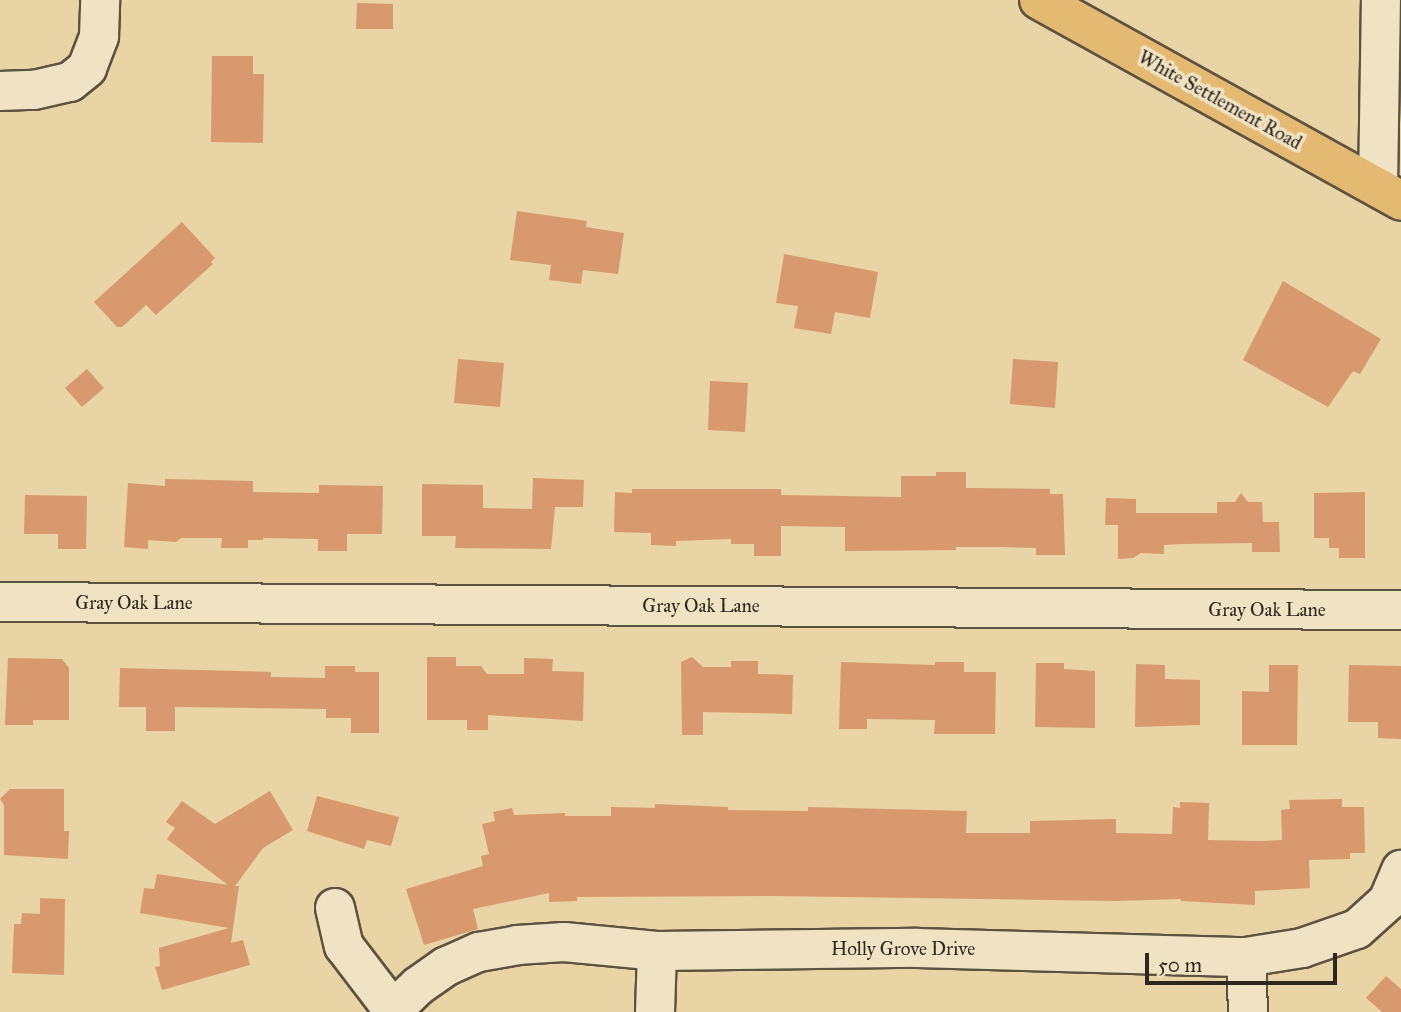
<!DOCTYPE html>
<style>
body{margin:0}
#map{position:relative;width:1401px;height:1012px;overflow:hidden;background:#e8d4a5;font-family:"IM FELL Great Primer",serif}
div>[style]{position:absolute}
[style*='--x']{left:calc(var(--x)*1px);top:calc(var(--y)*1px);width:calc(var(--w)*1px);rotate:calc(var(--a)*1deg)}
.building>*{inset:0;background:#d7996d}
.roads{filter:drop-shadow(2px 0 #5d523f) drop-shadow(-2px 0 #5d523f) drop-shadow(0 2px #5d523f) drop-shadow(0 -2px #5d523f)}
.minor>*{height:38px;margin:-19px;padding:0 19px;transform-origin:19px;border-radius:19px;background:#f0e3c4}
.major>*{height:38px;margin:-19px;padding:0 19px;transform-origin:19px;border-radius:19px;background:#e4ba72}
span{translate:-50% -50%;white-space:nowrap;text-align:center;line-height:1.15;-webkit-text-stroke:7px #f0e3c4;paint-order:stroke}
.street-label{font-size:19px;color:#2f261d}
.scale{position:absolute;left:1145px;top:953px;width:192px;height:32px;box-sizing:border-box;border:4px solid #2f261d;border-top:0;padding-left:9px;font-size:21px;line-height:24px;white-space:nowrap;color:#2f261d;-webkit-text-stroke:5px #f0e3c4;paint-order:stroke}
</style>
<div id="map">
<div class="building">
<i style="clip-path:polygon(357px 3px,393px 4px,393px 29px,356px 29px)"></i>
<i style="clip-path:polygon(212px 56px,253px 56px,253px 74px,264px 74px,263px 143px,211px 142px)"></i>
<i style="clip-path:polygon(517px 211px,587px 221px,586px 227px,624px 233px,618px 274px,583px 270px,581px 284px,549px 280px,551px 265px,510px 260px)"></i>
<i style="clip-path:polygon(182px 222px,215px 258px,211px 262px,213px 264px,156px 315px,146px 305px,122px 327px,117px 327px,94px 302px)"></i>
<i style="clip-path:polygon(784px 254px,878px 272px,870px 318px,835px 312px,831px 334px,794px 328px,798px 306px,776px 303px)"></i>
<i style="clip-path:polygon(1283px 281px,1381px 339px,1360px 374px,1353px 371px,1328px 407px,1243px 360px)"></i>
<i style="clip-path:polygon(458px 359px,504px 363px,500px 407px,454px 403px)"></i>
<i style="clip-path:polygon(1013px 359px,1058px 362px,1055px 408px,1010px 404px)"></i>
<i style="clip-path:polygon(87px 369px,104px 388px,82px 407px,65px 388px)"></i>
<i style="clip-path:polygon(710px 381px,748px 383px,745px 432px,708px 430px)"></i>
<i style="clip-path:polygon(936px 472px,966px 472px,966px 488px,1050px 489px,1050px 494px,1063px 494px,1065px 555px,1036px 555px,1036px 548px,1000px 547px,956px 547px,956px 550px,845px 551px,845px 527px,781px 526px,781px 556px,754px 556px,754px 544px,731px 544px,731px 539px,676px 541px,676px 546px,651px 545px,651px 533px,614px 532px,615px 492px,632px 493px,632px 489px,781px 489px,781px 495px,901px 497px,901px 476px,936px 476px)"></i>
<i style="clip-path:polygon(533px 478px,584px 480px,583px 507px,555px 507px,551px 549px,455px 548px,456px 536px,422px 536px,422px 484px,483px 485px,483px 508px,532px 509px)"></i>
<i style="clip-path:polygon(165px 479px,253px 481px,253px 492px,319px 493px,319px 485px,383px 486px,382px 534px,347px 534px,347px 551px,318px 551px,318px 539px,263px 538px,263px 540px,248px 540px,248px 548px,221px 548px,222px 538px,181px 538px,176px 542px,148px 540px,148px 549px,124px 547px,128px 483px,165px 486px)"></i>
<i style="clip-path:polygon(1365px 492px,1365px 558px,1339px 558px,1339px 548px,1329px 548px,1329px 538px,1314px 538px,1314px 493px)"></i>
<i style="clip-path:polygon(1241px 493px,1248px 502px,1262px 502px,1263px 522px,1279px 522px,1280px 552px,1252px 552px,1252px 543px,1180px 544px,1164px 545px,1164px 554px,1141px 553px,1133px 558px,1118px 559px,1118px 525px,1105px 525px,1106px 498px,1136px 499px,1136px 513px,1217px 513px,1217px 502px,1235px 502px)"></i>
<i style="clip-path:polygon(25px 495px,87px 496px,86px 549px,58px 549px,58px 534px,24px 534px)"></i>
<i style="clip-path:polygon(427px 657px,456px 657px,456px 666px,481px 666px,487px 674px,524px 674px,524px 658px,553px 659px,552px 671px,584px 672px,583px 721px,488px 715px,488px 730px,467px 730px,467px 720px,427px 720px)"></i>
<i style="clip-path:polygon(692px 657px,703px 667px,731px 667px,731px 661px,758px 661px,758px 674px,793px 675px,792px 714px,703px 712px,703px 735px,682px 735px,681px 662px)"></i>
<i style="clip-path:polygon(8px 658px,62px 659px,69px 668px,69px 720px,33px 720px,33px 725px,5px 725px)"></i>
<i style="clip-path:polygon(841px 662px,935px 665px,935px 662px,964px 662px,964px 672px,996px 672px,995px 734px,934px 734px,935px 720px,867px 719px,867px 729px,839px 729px)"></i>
<i style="clip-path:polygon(1036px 663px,1064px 663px,1064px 669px,1095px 671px,1095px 728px,1035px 727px)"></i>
<i style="clip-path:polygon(1136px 664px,1165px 665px,1165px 679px,1200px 680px,1200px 725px,1135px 727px)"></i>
<i style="clip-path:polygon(1269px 665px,1298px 665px,1297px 745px,1242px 745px,1242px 691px,1269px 692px)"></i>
<i style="clip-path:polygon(1349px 665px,1401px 666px,1401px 739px,1378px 738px,1378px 722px,1348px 722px)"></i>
<i style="clip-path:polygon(325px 666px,355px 666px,355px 672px,379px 672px,379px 733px,351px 733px,351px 718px,326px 718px,326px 709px,175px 707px,175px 731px,146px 731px,146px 707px,119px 707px,120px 668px,271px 672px,271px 677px,325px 678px)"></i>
<i style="clip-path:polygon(10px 789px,64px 789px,64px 831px,69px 831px,68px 859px,4px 855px,4px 805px,0 799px)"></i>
<i style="clip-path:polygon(270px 791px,293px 830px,263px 848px,235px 886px,239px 886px,231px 943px,243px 940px,250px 965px,162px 990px,155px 967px,160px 966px,159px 948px,229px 928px,140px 913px,144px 888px,154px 889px,157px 874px,228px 885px,167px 839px,175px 828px,166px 822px,182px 801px,215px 824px)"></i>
<i style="clip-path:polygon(317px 796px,399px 817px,391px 846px,367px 840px,364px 849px,307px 831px)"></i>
<i style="clip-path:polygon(1342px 799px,1342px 807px,1364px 807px,1365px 853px,1350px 853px,1350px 859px,1309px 860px,1310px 888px,1255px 891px,1255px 905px,1181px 901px,1181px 899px,1115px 901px,775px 896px,577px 897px,577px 901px,549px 902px,549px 893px,473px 909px,478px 929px,424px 945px,406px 889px,483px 866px,481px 856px,489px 854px,482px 824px,495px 821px,493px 812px,512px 808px,514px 815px,565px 813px,565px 816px,611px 816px,611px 807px,655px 808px,655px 804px,728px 807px,728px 810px,808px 811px,808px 807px,967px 811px,966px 833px,1030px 833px,1030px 821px,1116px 819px,1116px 833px,1172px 834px,1173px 807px,1180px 808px,1180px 802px,1209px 803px,1208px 840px,1259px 841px,1282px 840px,1281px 810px,1290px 809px,1289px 800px)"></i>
<i style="clip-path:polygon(40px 898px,65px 899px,64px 975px,12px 973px,14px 924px,21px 924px,22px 913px,40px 914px)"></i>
<i style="clip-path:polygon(1386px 976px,1401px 989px,1401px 1012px,1382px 1012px,1366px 998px)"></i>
</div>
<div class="roads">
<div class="minor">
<i style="--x:0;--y:91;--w:34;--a:-2"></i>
<i style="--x:34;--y:90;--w:37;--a:-13"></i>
<i style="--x:70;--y:82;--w:22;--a:-39"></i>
<i style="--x:87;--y:68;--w:34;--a:-69"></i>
<i style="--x:99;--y:36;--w:36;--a:-88"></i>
<i style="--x:1378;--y:187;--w:187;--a:-89.1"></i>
<i style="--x:0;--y:602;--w:1401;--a:0.33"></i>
<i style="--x:335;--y:908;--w:39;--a:77"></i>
<i style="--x:344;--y:946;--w:81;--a:52.6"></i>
<i style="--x:1246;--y:957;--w:55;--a:87.9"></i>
<i style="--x:391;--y:1012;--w:37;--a:-44"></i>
<i style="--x:418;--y:986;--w:35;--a:-35"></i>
<i style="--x:447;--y:966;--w:35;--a:-24"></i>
<i style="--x:479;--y:952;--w:39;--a:-10"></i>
<i style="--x:517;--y:945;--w:47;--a:-3.7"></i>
<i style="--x:564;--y:942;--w:93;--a:5.5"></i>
<i style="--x:657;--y:951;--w:260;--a:-0.7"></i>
<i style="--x:917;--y:948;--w:329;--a:1.6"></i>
<i style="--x:1246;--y:957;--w:57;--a:-9.1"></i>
<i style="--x:1302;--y:948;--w:58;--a:-19.1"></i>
<i style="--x:1357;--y:929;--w:42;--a:-42.1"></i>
<i style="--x:1388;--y:901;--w:34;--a:-67"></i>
<i style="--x:655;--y:1012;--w:61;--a:-88.1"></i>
</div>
<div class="major">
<i style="--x:1039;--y:0;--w:414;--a:29"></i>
</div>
</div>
<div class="street-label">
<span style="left:1220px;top:100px;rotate:29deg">White Settlement Road</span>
<span style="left:134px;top:603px">Gray Oak Lane</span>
<span style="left:701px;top:606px">Gray Oak Lane</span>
<span style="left:1267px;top:610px">Gray Oak Lane</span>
<span style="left:903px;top:949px">Holly Grove Drive</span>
</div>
<div class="scale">50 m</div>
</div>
